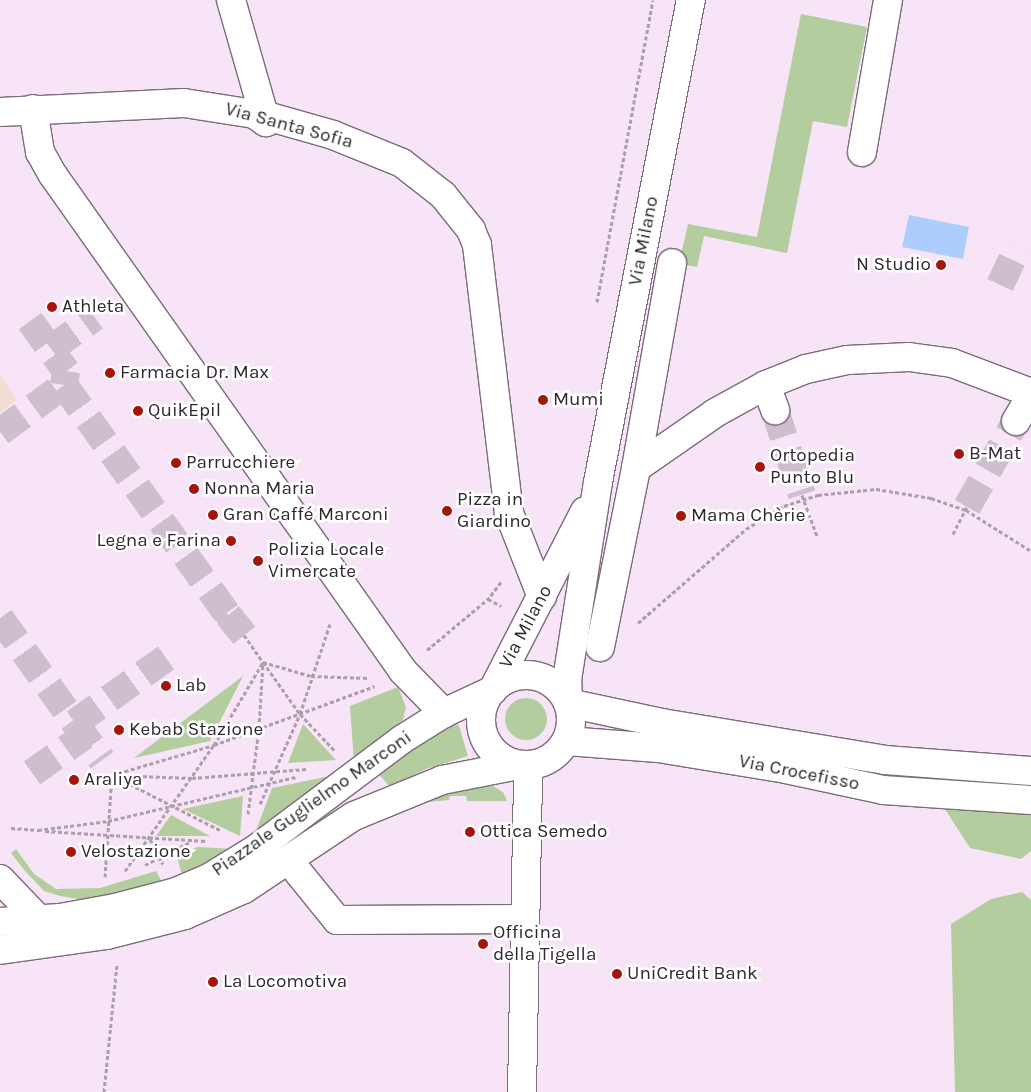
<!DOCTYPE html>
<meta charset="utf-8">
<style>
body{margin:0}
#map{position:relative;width:1031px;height:1092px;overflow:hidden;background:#f7e4f6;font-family:Karla,sans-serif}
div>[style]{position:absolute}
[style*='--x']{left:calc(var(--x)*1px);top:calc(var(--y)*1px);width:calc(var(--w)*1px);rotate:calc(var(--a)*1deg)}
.education>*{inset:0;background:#f3dcd1}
.green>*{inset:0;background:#b3cd9f}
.round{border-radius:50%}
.water>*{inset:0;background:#adcdfd}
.minor-tunnel>*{height:28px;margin-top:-14px;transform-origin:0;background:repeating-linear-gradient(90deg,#cfbece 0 28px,transparent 0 42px)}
.path>*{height:3px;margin-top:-1.5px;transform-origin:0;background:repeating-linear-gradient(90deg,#ad9eac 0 4px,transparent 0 6.5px)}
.roads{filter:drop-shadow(1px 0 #7c6b7b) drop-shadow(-1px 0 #7c6b7b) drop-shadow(0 1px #7c6b7b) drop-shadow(0 -1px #7c6b7b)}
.minor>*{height:28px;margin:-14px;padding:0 14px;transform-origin:14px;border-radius:14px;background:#fff}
.minor>.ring{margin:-14px;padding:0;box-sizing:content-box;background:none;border:28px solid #fff;border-radius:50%}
.dots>*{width:14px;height:14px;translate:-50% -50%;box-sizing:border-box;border:2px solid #fff;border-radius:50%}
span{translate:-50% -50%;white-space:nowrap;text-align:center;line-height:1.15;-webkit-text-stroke:5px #fff;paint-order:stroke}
.street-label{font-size:19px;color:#2f282f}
.poi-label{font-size:19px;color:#2f282f}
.right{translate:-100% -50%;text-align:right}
.left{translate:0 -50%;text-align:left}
</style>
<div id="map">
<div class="education">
<i style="clip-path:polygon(0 374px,17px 400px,0 412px)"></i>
</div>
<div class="green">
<i style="clip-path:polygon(801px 14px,867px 27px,847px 127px,813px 121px,787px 253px,704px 236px,697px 267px,679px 264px,688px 224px,757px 237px)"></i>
<i style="clip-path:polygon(243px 676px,210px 741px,134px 758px)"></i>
<i style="clip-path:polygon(398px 687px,406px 707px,403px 720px,354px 761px,350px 706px)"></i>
<i class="round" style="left:505px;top:698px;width:42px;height:42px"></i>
<i style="clip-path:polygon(455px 723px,459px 726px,468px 756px,426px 769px,390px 787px,376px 771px,429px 735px)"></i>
<i style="clip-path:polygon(303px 724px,336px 760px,288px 763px)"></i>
<i style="clip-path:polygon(335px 775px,254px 836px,272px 788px)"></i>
<i style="clip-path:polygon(451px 783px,488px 783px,503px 792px,507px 801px,467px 801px,466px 796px,450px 796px,449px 800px,406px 804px)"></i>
<i style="clip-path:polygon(243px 796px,240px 836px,183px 809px)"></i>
<i style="clip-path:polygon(943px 806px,1031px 806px,1031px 851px,1021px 859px,970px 848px)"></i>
<i style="clip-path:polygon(171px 815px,210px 836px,156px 836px)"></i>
<i style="clip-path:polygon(197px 847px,235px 849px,182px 875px,177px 857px)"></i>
<i style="clip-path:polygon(16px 849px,34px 874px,56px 889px,100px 888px,156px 871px,163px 884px,84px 900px,60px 896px,44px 891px,25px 871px,11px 853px)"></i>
<i style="clip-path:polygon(1022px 892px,1031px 900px,1031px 1092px,955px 1092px,951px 924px,991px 899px)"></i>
</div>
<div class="water">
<i style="clip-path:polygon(909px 215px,969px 227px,963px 259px,902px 247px)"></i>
</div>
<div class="minor-tunnel">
<i style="--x:1000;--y:285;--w:42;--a:-64.7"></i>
<i style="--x:30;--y:321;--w:62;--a:54.2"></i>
<i style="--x:66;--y:371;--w:14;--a:98"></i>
<i style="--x:51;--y:349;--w:54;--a:-36"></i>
<i style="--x:775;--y:410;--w:89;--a:72.4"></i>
<i style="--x:0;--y:432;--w:79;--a:-36.3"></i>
<i style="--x:64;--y:385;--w:282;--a:54.5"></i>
<i style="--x:228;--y:615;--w:13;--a:148"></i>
<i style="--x:967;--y:507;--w:99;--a:-60.3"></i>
<i style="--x:228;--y:615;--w:26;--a:51"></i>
<i style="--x:0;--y:618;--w:129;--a:54.5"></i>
<i style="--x:75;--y:723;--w:112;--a:-35.5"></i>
<i style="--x:75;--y:723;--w:46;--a:53.9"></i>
<i style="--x:32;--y:773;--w:64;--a:-35.4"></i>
</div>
<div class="path">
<i style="--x:597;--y:302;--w:307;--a:-79.5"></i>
<i style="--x:802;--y:495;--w:44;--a:69.9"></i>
<i style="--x:953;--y:534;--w:30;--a:-63"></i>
<i style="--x:501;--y:582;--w:21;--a:127"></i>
<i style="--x:488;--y:599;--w:15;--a:28"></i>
<i style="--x:638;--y:623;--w:143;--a:-41"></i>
<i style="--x:746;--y:529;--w:44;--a:-31.2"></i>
<i style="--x:784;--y:506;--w:36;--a:-18"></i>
<i style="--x:818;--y:495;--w:58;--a:-5.9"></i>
<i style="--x:876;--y:489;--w:56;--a:9.3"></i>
<i style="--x:931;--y:498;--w:37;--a:19"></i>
<i style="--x:966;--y:510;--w:77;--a:32.2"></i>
<i style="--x:244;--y:635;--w:33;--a:55"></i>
<i style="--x:427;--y:650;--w:80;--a:-39.9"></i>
<i style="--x:306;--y:769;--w:114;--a:175.5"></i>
<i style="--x:192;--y:778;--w:80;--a:-177.9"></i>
<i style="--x:112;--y:775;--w:106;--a:-16.4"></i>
<i style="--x:214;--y:745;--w:96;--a:-59.4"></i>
<i style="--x:263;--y:662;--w:64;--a:54.6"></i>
<i style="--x:300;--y:714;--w:51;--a:46.6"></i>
<i style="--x:260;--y:804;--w:98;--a:-66"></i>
<i style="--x:300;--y:714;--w:95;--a:-71.6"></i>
<i style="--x:248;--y:814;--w:87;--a:-82.7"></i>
<i style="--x:259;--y:728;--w:66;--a:-86.5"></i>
<i style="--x:263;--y:662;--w:50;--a:16.3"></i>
<i style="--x:311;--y:676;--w:58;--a:2"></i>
<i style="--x:11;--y:828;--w:28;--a:4"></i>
<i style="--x:38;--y:830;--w:71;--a:-7.3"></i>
<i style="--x:108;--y:821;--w:193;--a:-13.2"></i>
<i style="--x:45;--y:831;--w:161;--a:3.6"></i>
<i style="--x:150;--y:839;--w:28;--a:63"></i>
<i style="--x:145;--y:865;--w:51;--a:-27.1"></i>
<i style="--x:125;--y:871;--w:154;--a:-54.8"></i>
<i style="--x:214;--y:745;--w:171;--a:-20.1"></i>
<i style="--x:105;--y:877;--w:102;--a:-86.1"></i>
<i style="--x:112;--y:775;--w:123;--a:27"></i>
<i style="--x:104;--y:1092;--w:128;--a:-84.2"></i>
</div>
<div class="roads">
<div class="minor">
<i style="--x:231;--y:0;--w:127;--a:74"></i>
<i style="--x:33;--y:109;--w:44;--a:80.8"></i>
<i style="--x:40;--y:152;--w:26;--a:61"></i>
<i style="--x:53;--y:175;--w:607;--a:54.79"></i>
<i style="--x:403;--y:671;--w:59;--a:45.7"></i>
<i style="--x:0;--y:112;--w:184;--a:-2.8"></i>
<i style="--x:184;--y:103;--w:71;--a:8.9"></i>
<i style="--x:254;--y:114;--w:14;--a:34"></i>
<i style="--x:266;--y:122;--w:6;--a:-51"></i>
<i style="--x:270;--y:117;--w:66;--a:15.9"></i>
<i style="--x:333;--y:135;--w:74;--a:22.1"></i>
<i style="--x:402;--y:163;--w:52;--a:38"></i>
<i style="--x:443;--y:195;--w:45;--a:51.3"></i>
<i style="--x:471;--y:230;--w:16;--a:68"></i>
<i style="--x:477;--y:245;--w:270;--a:83.2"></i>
<i style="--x:509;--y:513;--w:90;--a:68.6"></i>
<i style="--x:862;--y:152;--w:154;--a:-80.3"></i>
<i style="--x:766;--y:385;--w:27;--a:70"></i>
<i style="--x:1016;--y:421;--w:29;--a:-59"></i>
<i style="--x:636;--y:468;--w:208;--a:-80"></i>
<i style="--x:600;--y:647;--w:183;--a:-78.6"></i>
<i style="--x:636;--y:468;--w:96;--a:-34.8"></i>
<i style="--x:715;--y:413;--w:58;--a:-28.8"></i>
<i style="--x:766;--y:385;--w:43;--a:-21.8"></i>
<i style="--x:806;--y:369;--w:42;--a:-12.4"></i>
<i style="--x:847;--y:360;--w:62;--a:-2.8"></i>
<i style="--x:909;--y:357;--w:43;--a:7.9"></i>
<i style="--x:952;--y:363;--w:85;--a:20.8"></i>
<i class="ring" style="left:481px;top:675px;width:62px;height:62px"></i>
<i style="--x:493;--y:690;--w:201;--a:-62.8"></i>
<i style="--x:568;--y:703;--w:23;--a:-92"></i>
<i style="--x:567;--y:680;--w:200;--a:-81.1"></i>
<i style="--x:598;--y:482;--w:491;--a:-79.1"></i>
<i style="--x:568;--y:703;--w:96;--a:12"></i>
<i style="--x:662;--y:723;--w:226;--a:9.4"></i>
<i style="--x:885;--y:760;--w:146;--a:4.3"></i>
<i style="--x:567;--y:741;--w:91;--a:4.4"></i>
<i style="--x:658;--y:748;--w:130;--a:9.3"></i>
<i style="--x:786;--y:769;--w:99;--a:12.2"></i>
<i style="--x:883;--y:790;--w:148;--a:3.9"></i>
<i style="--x:298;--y:872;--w:62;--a:50.9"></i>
<i style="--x:337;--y:920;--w:188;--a:-0.3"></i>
<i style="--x:0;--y:879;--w:66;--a:46.2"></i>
<i style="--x:0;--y:922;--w:60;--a:-3.8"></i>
<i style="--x:60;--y:918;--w:56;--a:-10.3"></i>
<i style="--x:115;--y:908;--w:63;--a:-14.7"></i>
<i style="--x:176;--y:892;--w:36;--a:-23"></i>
<i style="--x:209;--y:878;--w:55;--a:-31.7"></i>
<i style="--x:256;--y:849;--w:181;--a:-36.9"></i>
<i style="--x:401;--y:740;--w:51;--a:-32.1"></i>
<i style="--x:444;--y:713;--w:54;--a:-25.1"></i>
<i style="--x:0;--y:950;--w:108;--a:-8"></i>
<i style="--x:107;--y:935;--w:81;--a:-14.4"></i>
<i style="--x:185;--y:915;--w:64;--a:-23.8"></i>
<i style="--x:244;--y:889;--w:132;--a:-33.6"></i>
<i style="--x:354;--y:816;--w:95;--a:-22.2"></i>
<i style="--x:442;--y:780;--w:78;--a:-11"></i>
<i style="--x:522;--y:1092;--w:327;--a:-88.9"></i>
</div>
</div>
<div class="dots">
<i style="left:941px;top:265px;background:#a7140b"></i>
<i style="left:52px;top:307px;background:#a7140b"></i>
<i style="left:110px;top:373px;background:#a7140b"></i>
<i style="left:543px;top:400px;background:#a7140b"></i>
<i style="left:138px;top:411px;background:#a7140b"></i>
<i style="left:959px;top:454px;background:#a7140b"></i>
<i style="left:176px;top:463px;background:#a7140b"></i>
<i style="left:760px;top:467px;background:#a7140b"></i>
<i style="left:194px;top:489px;background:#a7140b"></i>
<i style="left:447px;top:511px;background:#a7140b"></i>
<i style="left:213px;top:515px;background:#a7140b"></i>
<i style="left:681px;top:516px;background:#a7140b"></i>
<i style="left:231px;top:541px;background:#a7140b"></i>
<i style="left:258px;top:561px;background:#a7140b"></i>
<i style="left:166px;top:686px;background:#a7140b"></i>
<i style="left:119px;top:730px;background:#a7140b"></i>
<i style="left:74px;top:780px;background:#a7140b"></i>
<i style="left:470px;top:832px;background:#a7140b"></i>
<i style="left:71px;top:852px;background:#a7140b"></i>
<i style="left:483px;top:944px;background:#a7140b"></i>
<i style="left:617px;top:974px;background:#a7140b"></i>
<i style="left:213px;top:982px;background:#a7140b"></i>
</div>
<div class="street-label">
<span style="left:289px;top:126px;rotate:15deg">Via Santa Sofia</span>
<span style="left:644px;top:241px;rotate:-79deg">Via Milano</span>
<span style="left:526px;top:627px;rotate:-62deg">Via Milano</span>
<span style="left:799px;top:773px;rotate:11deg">Via Crocefisso</span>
<span style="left:312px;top:804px;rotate:-35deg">Piazzale Guglielmo Marconi</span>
</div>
<div class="poi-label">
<span class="right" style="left:931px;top:265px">N Studio</span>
<span class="left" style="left:62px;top:307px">Athleta</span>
<span class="left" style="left:120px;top:373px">Farmacia Dr. Max</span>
<span class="left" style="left:553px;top:400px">Mumi</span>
<span class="left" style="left:148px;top:411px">QuikEpil</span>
<span class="left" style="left:969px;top:454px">B-Mat</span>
<span class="left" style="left:770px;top:467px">Ortopedia<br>Punto Blu</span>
<span class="left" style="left:186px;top:463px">Parrucchiere</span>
<span class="left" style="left:204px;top:489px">Nonna Maria</span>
<span class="left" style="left:457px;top:511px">Pizza in<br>Giardino</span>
<span class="left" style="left:223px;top:515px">Gran Caffé Marconi</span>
<span class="left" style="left:691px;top:516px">Mama Chèrie</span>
<span class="right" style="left:221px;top:541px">Legna e Farina</span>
<span class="left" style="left:268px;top:561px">Polizia Locale<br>Vimercate</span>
<span class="left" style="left:176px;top:686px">Lab</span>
<span class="left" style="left:129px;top:730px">Kebab Stazione</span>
<span class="left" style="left:84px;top:780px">Araliya</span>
<span class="left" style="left:480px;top:832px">Ottica Semedo</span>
<span class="left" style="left:81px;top:852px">Velostazione</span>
<span class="left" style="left:493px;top:944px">Officina<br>della Tigella</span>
<span class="left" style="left:627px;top:974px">UniCredit Bank</span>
<span class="left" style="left:223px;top:982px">La Locomotiva</span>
</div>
</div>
